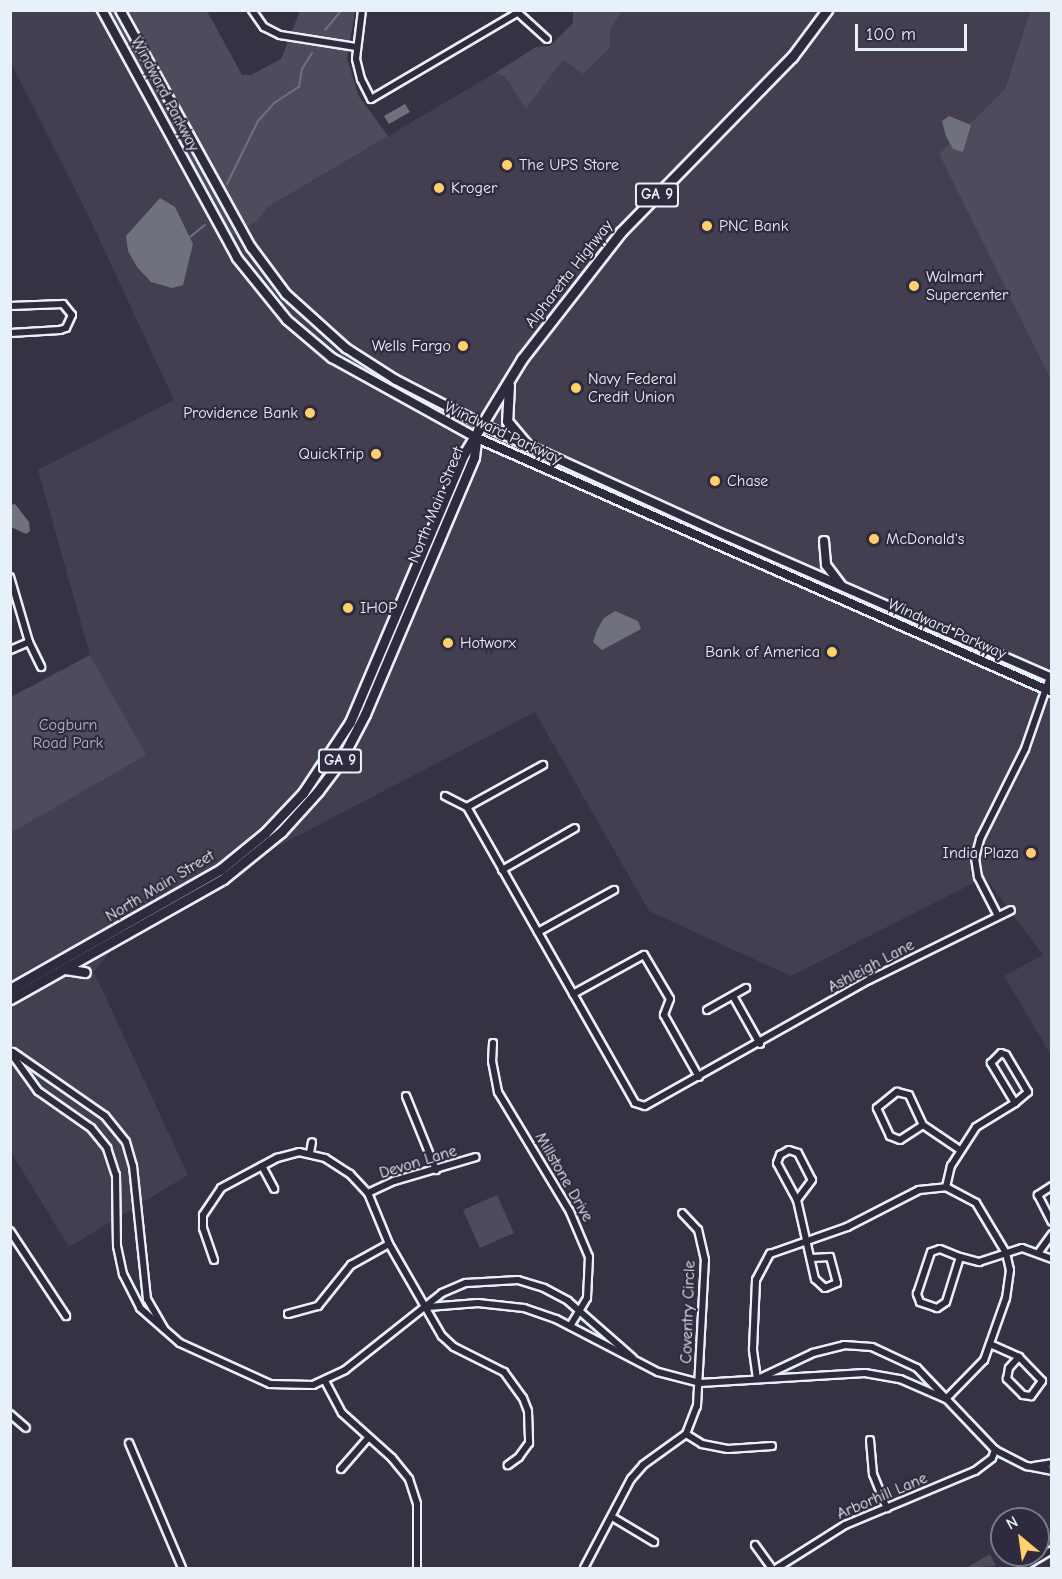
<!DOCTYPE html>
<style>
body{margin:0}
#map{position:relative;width:1062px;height:1579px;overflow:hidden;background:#363244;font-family:"Comic Neue",sans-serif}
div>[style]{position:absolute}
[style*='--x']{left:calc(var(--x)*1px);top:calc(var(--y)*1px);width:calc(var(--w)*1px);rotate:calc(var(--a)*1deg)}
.built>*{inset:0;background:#433f51}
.green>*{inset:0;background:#4d4b5c}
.water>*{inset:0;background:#70717f}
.stream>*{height:2px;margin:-1px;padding:0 1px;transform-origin:1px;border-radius:1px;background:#70717f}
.roads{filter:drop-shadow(2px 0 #e8f1f8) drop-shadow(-2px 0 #e8f1f8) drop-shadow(0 2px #e8f1f8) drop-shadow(0 -2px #e8f1f8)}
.street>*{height:6px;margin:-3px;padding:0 3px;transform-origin:3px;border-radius:3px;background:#2f2a3d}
.secondary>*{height:8px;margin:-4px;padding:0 4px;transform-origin:4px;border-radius:4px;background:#2f2a3d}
.primary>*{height:9px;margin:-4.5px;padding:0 4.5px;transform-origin:4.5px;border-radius:4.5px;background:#2f2a3d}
.dots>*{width:16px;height:16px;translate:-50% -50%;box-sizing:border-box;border:3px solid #2f2a3d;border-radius:50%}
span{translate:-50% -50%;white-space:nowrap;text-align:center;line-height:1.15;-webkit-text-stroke:4.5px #2f2a3d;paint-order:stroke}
.shield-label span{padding:2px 4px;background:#2f2a3d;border:2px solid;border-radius:4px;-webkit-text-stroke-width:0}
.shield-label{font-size:15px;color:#e8f1f8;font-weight:700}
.street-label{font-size:16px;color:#e8f1f8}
.poi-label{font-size:16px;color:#e8f1f8}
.left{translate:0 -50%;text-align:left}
.right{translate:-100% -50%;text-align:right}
.park-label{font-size:16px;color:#b2b7c1}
.frame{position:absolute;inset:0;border:12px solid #e8f1f8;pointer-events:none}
.north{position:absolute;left:990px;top:1507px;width:60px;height:60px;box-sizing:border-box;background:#2f2a3d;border:2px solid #797a88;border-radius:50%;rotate:331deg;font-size:16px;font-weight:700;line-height:24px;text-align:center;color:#e8f1f8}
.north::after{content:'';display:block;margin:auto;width:21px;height:27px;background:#ffd166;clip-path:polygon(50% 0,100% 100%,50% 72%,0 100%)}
.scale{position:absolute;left:855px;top:24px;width:112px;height:27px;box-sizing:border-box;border:3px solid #e8f1f8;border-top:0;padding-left:8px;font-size:18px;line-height:21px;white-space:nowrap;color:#e8f1f8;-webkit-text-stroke:4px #2f2a3d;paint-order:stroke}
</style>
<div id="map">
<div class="built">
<i style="clip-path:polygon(11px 11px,107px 11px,228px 236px,256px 222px,268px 207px,495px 73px,505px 77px,526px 109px,563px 60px,583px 74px,610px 48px,610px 29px,622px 11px,1030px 11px,1005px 89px,939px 154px,1051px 380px,1051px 1055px,1004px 976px,1043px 955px,985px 877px,791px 976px,649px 911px,535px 712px,215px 879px,132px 928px,102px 961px,94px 972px,188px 1175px,69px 1247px,11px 1152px,11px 833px,145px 755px,90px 655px,38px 470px,174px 400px,89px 217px,11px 63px)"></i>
</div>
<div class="green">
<i style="clip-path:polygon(107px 11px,207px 11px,242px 75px,251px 75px,281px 59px,300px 11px,355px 11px,347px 58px,358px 95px,388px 136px,268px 207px,256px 222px,228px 237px)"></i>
<i style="clip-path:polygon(622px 11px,610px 29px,610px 48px,583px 74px,563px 60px,526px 109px,505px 77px,495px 73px,536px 47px,550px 46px,573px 23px,573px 11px)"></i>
<i style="clip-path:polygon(1030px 11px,1051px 11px,1051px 380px,939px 154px,1005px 89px)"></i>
<i style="clip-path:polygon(634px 504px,652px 508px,704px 532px,689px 529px)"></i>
<i style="clip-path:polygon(90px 655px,146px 755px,11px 833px,11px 697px)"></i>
<i style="clip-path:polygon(497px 1195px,514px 1233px,480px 1248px,463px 1210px)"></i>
<i style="clip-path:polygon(990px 1554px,996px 1566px,967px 1568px,966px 1568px)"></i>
</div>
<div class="water">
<i style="clip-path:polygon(405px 104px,410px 112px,389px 124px,384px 116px)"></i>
<i style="clip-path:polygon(949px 116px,971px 125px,963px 152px,953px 149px,946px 136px,942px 121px)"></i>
<i style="clip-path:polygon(160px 198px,175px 207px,193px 244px,183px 285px,172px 288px,151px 282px,137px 267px,128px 251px,126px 236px)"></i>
<i style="clip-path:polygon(15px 504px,29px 522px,30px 531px,26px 534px,11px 527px,11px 505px)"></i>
<i style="clip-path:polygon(615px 611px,638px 621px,641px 629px,602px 650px,593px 642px,597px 630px,604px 618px)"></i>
</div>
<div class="stream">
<i style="--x:325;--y:30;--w:26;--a:-50"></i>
<i style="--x:227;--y:184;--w:70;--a:-63.8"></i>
<i style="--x:258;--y:121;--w:24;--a:-48"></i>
<i style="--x:274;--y:103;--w:30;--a:-33"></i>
<i style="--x:299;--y:87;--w:18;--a:-81"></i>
<i style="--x:302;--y:69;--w:19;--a:-58"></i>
<i style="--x:190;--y:237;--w:19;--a:-39"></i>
</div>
<div class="roads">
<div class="street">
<i style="--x:252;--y:10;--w:21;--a:55"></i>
<i style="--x:264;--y:27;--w:18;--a:27"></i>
<i style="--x:280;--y:35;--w:77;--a:9"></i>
<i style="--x:362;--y:10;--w:49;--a:97"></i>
<i style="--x:356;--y:59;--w:21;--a:76"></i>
<i style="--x:361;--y:79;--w:22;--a:63"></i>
<i style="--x:371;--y:99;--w:169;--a:-30.5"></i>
<i style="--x:515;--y:10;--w:43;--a:42.2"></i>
<i style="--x:10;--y:306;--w:53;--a:-2.2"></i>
<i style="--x:63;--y:304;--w:14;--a:51"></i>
<i style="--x:72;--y:315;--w:14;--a:115"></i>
<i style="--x:66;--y:328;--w:6;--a:162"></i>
<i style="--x:60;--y:330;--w:50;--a:176.6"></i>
<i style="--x:10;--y:577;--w:68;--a:73.7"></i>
<i style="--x:29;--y:642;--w:21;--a:157"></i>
<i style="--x:29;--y:642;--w:28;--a:64"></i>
<i style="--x:445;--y:796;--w:25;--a:27"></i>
<i style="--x:467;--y:807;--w:340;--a:60.4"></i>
<i style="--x:635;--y:1103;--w:10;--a:17"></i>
<i style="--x:645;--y:1106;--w:257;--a:-29.4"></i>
<i style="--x:869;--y:980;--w:158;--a:-26.2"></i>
<i style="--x:467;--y:807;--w:87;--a:-28.9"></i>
<i style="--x:502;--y:870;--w:84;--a:-29.9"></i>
<i style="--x:998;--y:916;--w:44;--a:-117.1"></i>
<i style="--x:978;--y:877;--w:19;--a:-99"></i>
<i style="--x:975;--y:858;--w:20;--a:-75"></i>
<i style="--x:980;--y:839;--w:101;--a:-63.4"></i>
<i style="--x:1025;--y:749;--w:76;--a:-70.9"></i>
<i style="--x:538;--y:932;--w:87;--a:-28.9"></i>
<i style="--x:573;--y:994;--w:81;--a:-28.8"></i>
<i style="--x:644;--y:955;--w:51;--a:59.4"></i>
<i style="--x:670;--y:999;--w:17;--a:111"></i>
<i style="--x:664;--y:1015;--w:71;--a:60.6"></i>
<i style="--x:733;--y:996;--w:55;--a:60.6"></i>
<i style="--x:707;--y:1010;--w:45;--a:-29.4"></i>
<i style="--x:493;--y:1043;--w:18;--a:93"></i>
<i style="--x:492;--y:1061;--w:32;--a:79"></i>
<i style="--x:498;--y:1092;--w:140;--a:59"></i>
<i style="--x:570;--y:1212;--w:49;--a:67.1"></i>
<i style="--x:589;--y:1257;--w:41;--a:92.8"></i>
<i style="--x:587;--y:1298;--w:33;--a:121"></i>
<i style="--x:10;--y:1052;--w:48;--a:54.3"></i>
<i style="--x:38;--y:1091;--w:65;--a:34.9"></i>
<i style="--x:91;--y:1128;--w:26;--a:51"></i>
<i style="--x:107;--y:1148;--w:28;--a:72"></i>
<i style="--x:116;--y:1175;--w:71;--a:89.2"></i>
<i style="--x:117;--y:1246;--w:29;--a:78"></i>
<i style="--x:123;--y:1274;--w:38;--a:63"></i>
<i style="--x:140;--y:1308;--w:53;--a:41.2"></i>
<i style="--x:180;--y:1343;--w:99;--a:24.5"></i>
<i style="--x:270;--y:1384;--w:43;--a:1.3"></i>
<i style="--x:313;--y:1385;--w:35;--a:-25"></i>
<i style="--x:345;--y:1370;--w:124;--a:-38.4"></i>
<i style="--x:442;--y:1293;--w:26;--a:-23"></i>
<i style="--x:466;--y:1283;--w:52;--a:-3.3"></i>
<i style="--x:518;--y:1280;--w:27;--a:17"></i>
<i style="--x:544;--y:1288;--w:27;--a:28"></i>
<i style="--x:568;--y:1301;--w:86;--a:41.2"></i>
<i style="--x:13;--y:1052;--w:112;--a:34.8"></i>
<i style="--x:105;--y:1116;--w:33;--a:51"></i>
<i style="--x:126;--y:1142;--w:25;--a:74"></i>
<i style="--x:133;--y:1166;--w:134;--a:84"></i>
<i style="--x:147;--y:1299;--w:34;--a:60"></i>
<i style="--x:1001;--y:1053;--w:5;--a:22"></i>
<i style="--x:1006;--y:1055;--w:43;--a:59.3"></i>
<i style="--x:1028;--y:1092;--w:17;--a:140"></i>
<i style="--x:1015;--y:1103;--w:47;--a:-121"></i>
<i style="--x:991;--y:1063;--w:14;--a:-45"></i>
<i style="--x:897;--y:1092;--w:12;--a:14"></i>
<i style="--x:909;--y:1095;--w:33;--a:65"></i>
<i style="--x:923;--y:1125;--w:27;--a:147"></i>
<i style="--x:900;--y:1140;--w:11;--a:-158"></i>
<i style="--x:890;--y:1136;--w:31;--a:-115"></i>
<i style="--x:877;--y:1108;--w:26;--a:-39"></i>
<i style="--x:406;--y:1096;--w:80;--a:67.9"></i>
<i style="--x:923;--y:1125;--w:45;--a:34"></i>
<i style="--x:789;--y:1150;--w:9;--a:18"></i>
<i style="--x:798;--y:1153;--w:30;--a:63"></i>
<i style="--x:812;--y:1180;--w:25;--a:127"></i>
<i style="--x:797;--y:1200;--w:42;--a:-118.4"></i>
<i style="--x:777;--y:1163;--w:9;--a:-69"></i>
<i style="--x:780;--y:1155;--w:10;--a:-29"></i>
<i style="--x:310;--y:1153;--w:11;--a:-80"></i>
<i style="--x:262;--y:1166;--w:26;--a:62"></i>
<i style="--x:1052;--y:1186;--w:17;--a:147"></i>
<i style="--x:1038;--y:1195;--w:30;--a:63"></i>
<i style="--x:946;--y:1187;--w:22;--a:-77"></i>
<i style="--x:951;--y:1166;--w:46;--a:-57.3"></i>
<i style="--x:976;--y:1127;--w:46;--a:-31.6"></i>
<i style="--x:368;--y:1193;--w:29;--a:-25"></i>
<i style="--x:394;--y:1181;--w:85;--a:-16.3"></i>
<i style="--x:797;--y:1200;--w:81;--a:77.2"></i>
<i style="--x:815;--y:1279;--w:13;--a:42"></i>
<i style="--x:825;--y:1288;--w:13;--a:-23"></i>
<i style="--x:837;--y:1283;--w:27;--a:-105"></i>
<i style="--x:830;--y:1257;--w:18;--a:177"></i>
<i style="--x:10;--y:1231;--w:102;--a:56.6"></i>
<i style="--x:940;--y:1249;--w:22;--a:22"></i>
<i style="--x:960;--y:1257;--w:47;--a:107.3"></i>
<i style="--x:946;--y:1302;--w:11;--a:146"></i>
<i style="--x:937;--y:1308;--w:18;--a:-161"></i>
<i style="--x:920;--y:1302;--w:9;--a:-111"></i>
<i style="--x:917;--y:1294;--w:44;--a:-71.6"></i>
<i style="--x:931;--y:1252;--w:9;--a:-18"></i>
<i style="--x:1039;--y:1252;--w:22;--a:-54"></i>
<i style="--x:960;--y:1257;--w:20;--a:15"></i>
<i style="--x:979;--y:1262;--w:45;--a:-18"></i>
<i style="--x:1022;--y:1248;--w:32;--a:20"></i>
<i style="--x:214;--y:1260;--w:34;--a:-109"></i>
<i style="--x:203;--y:1228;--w:13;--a:-90"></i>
<i style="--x:203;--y:1215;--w:32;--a:-56"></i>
<i style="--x:221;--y:1188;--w:64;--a:-28.2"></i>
<i style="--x:277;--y:1158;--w:23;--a:-15"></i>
<i style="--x:299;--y:1152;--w:27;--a:13"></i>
<i style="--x:325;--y:1158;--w:30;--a:33"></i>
<i style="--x:350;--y:1174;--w:26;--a:47"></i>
<i style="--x:368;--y:1193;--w:55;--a:67.6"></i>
<i style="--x:389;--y:1244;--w:106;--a:60.1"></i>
<i style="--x:442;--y:1336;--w:16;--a:43"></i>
<i style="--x:454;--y:1347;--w:56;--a:26.6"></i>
<i style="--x:504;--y:1372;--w:32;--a:54"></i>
<i style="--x:523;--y:1398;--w:14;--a:69"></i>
<i style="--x:528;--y:1411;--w:32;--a:88"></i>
<i style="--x:529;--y:1443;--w:17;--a:126"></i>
<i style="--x:519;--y:1457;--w:14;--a:144"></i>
<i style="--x:428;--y:1307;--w:50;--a:-4.6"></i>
<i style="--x:478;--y:1303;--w:46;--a:6.2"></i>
<i style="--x:524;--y:1308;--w:34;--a:19"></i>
<i style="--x:556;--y:1319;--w:115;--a:27.5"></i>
<i style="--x:658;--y:1372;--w:43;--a:14.7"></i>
<i style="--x:700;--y:1383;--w:165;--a:-3.5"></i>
<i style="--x:865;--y:1373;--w:36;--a:10"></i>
<i style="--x:900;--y:1379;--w:50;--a:23.5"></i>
<i style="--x:288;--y:1314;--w:31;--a:-15"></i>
<i style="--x:318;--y:1306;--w:53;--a:-51.2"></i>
<i style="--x:351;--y:1265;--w:43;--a:-28.9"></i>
<i style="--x:990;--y:1344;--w:32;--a:24"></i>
<i style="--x:1019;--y:1357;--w:33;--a:46"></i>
<i style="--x:1042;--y:1381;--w:19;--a:126"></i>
<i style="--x:1031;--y:1396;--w:8;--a:-173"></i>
<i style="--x:1023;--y:1395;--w:23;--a:-135"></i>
<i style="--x:1007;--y:1379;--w:11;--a:-80"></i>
<i style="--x:1009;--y:1368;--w:15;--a:-48"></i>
<i style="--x:757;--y:1379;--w:30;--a:-98"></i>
<i style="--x:753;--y:1349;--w:69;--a:-87.5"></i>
<i style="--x:756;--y:1280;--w:30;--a:-62"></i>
<i style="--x:770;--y:1254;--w:82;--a:-19.3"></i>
<i style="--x:847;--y:1227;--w:81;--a:-27.2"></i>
<i style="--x:919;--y:1190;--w:27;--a:-6"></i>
<i style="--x:946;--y:1187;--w:34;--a:28"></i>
<i style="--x:976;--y:1203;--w:58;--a:59"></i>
<i style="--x:1006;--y:1253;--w:17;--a:77"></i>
<i style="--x:1010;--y:1270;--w:28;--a:98"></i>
<i style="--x:1006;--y:1298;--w:66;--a:109.5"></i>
<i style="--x:984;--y:1360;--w:54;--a:134.3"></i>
<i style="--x:758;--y:1379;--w:61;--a:-25.3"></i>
<i style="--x:813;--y:1353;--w:32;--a:-14"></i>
<i style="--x:844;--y:1345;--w:28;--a:4"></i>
<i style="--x:872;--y:1347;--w:50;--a:25"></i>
<i style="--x:917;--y:1368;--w:113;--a:46.4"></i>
<i style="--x:995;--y:1450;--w:36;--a:27"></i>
<i style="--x:1027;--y:1466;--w:25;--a:11"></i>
<i style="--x:325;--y:1381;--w:36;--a:62"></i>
<i style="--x:342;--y:1413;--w:67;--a:42"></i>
<i style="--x:392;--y:1458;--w:27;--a:51"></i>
<i style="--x:409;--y:1479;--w:26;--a:72"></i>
<i style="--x:417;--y:1504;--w:64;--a:90"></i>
<i style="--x:10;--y:1414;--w:21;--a:41"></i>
<i style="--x:686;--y:1434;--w:19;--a:32"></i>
<i style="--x:702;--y:1444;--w:26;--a:11"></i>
<i style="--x:728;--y:1449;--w:44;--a:-3.9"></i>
<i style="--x:870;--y:1440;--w:34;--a:85"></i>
<i style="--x:873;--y:1474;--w:37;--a:68"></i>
<i style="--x:129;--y:1443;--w:136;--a:67"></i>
<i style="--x:1034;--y:1466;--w:18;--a:-9"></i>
<i style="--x:341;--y:1469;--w:41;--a:-48.9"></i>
<i style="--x:612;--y:1517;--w:49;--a:30.8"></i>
<i style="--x:755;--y:1545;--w:29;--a:54"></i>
<i style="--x:584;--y:1568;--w:101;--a:-62.2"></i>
<i style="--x:631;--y:1479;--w:18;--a:-49"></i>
<i style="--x:643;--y:1465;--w:53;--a:-35.8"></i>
<i style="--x:686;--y:1434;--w:30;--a:-69"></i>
<i style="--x:697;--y:1406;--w:146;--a:-86.9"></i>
<i style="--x:705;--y:1260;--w:31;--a:-103"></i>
<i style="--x:698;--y:1230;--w:23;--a:-133"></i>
<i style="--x:777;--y:1568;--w:80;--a:-32.3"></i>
<i style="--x:845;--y:1525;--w:141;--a:-22.6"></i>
<i style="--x:975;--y:1471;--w:21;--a:-37"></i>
<i style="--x:992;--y:1458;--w:9;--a:-69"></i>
<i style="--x:1022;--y:1568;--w:35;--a:-31"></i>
</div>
<div class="secondary">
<i style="--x:102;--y:10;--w:282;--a:61.4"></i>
<i style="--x:237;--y:258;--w:80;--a:51.1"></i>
<i style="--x:287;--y:320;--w:59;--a:40.2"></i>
<i style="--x:332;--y:358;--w:166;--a:28.9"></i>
<i style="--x:477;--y:438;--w:629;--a:23.83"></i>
<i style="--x:120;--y:10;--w:271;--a:61.1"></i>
<i style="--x:251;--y:247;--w:59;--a:53.3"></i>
<i style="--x:286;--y:294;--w:81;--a:42"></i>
<i style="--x:346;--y:348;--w:59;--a:32.6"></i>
<i style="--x:396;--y:380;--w:98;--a:27.3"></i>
<i style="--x:483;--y:425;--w:268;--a:24.5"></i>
<i style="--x:727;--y:536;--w:355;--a:23.6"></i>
<i style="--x:824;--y:541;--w:24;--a:85"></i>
<i style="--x:826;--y:565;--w:25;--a:53"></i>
</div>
<div class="primary">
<i style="--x:509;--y:385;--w:36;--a:93"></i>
<i style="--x:507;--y:421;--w:31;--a:50"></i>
<i style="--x:65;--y:969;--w:20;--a:9"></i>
<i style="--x:10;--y:989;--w:243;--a:-29.6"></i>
<i style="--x:221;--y:869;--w:57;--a:-39.3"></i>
<i style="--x:265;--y:833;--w:55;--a:-46.5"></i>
<i style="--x:303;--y:793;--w:85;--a:-56.5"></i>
<i style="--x:350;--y:722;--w:291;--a:-67"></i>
<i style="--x:464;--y:454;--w:111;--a:-58.6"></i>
<i style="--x:522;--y:359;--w:161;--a:-52.1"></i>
<i style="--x:621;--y:232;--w:245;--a:-45.7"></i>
<i style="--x:792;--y:57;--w:59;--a:-53.3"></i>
<i style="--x:10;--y:999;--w:244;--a:-29.4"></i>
<i style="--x:223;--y:879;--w:75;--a:-39"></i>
<i style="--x:281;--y:832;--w:55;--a:-47.9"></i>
<i style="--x:318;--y:791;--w:39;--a:-53"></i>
<i style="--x:341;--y:760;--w:52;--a:-62.4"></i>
<i style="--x:365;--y:714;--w:279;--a:-67"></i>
<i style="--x:474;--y:457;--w:17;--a:-83"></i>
</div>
</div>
<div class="dots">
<i style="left:507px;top:165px;background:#ffd166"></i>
<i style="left:439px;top:188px;background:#ffd166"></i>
<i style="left:707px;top:226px;background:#ffd166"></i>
<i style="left:914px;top:286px;background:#ffd166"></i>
<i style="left:463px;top:346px;background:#ffd166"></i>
<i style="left:576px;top:388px;background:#ffd166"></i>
<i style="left:310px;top:413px;background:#ffd166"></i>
<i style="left:376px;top:454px;background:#ffd166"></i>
<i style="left:715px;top:481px;background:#ffd166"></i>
<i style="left:874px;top:539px;background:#ffd166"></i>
<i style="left:348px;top:608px;background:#ffd166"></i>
<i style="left:448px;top:643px;background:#ffd166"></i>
<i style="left:832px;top:652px;background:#ffd166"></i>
<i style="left:1031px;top:853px;background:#ffd166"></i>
</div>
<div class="shield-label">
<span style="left:657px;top:195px">GA 9</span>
<span style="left:340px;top:761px">GA 9</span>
</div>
<div class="street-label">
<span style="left:165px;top:94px;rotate:62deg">Windward Parkway</span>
<span style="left:569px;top:274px;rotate:-52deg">Alpharetta Highway</span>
<span style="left:503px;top:433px;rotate:25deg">Windward Parkway</span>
<span style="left:436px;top:505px;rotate:-68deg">North Main Street</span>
<span style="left:947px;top:629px;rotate:24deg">Windward Parkway</span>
<span style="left:160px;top:886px;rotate:-31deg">North Main Street</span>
<span style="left:871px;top:966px;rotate:-28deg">Ashleigh Lane</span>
<span style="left:418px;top:1162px;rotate:-17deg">Devon Lane</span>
<span style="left:564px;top:1177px;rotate:60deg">Millstone Drive</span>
<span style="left:688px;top:1312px;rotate:-88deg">Coventry Circle</span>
<span style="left:882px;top:1496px;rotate:-23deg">Arborhill Lane</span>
</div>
<div class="poi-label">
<span class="left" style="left:519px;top:165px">The UPS Store</span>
<span class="left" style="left:451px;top:188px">Kroger</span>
<span class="left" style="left:719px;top:226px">PNC Bank</span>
<span class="left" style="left:926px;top:286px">Walmart<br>Supercenter</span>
<span class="right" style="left:451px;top:346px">Wells Fargo</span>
<span class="left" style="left:588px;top:388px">Navy Federal<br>Credit Union</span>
<span class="right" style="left:298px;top:413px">Providence Bank</span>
<span class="right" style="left:364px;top:454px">QuickTrip</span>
<span class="left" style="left:727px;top:481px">Chase</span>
<span class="left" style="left:886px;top:539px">McDonald's</span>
<span class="left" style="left:360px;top:608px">IHOP</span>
<span class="left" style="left:460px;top:643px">Hotworx</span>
<span class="right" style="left:820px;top:652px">Bank of America</span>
<span class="right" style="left:1019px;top:853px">India Plaza</span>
</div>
<div class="park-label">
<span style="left:68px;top:734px">Cogburn<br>Road Park</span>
</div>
<div class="frame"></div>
<div class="north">N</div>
<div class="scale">100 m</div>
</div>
